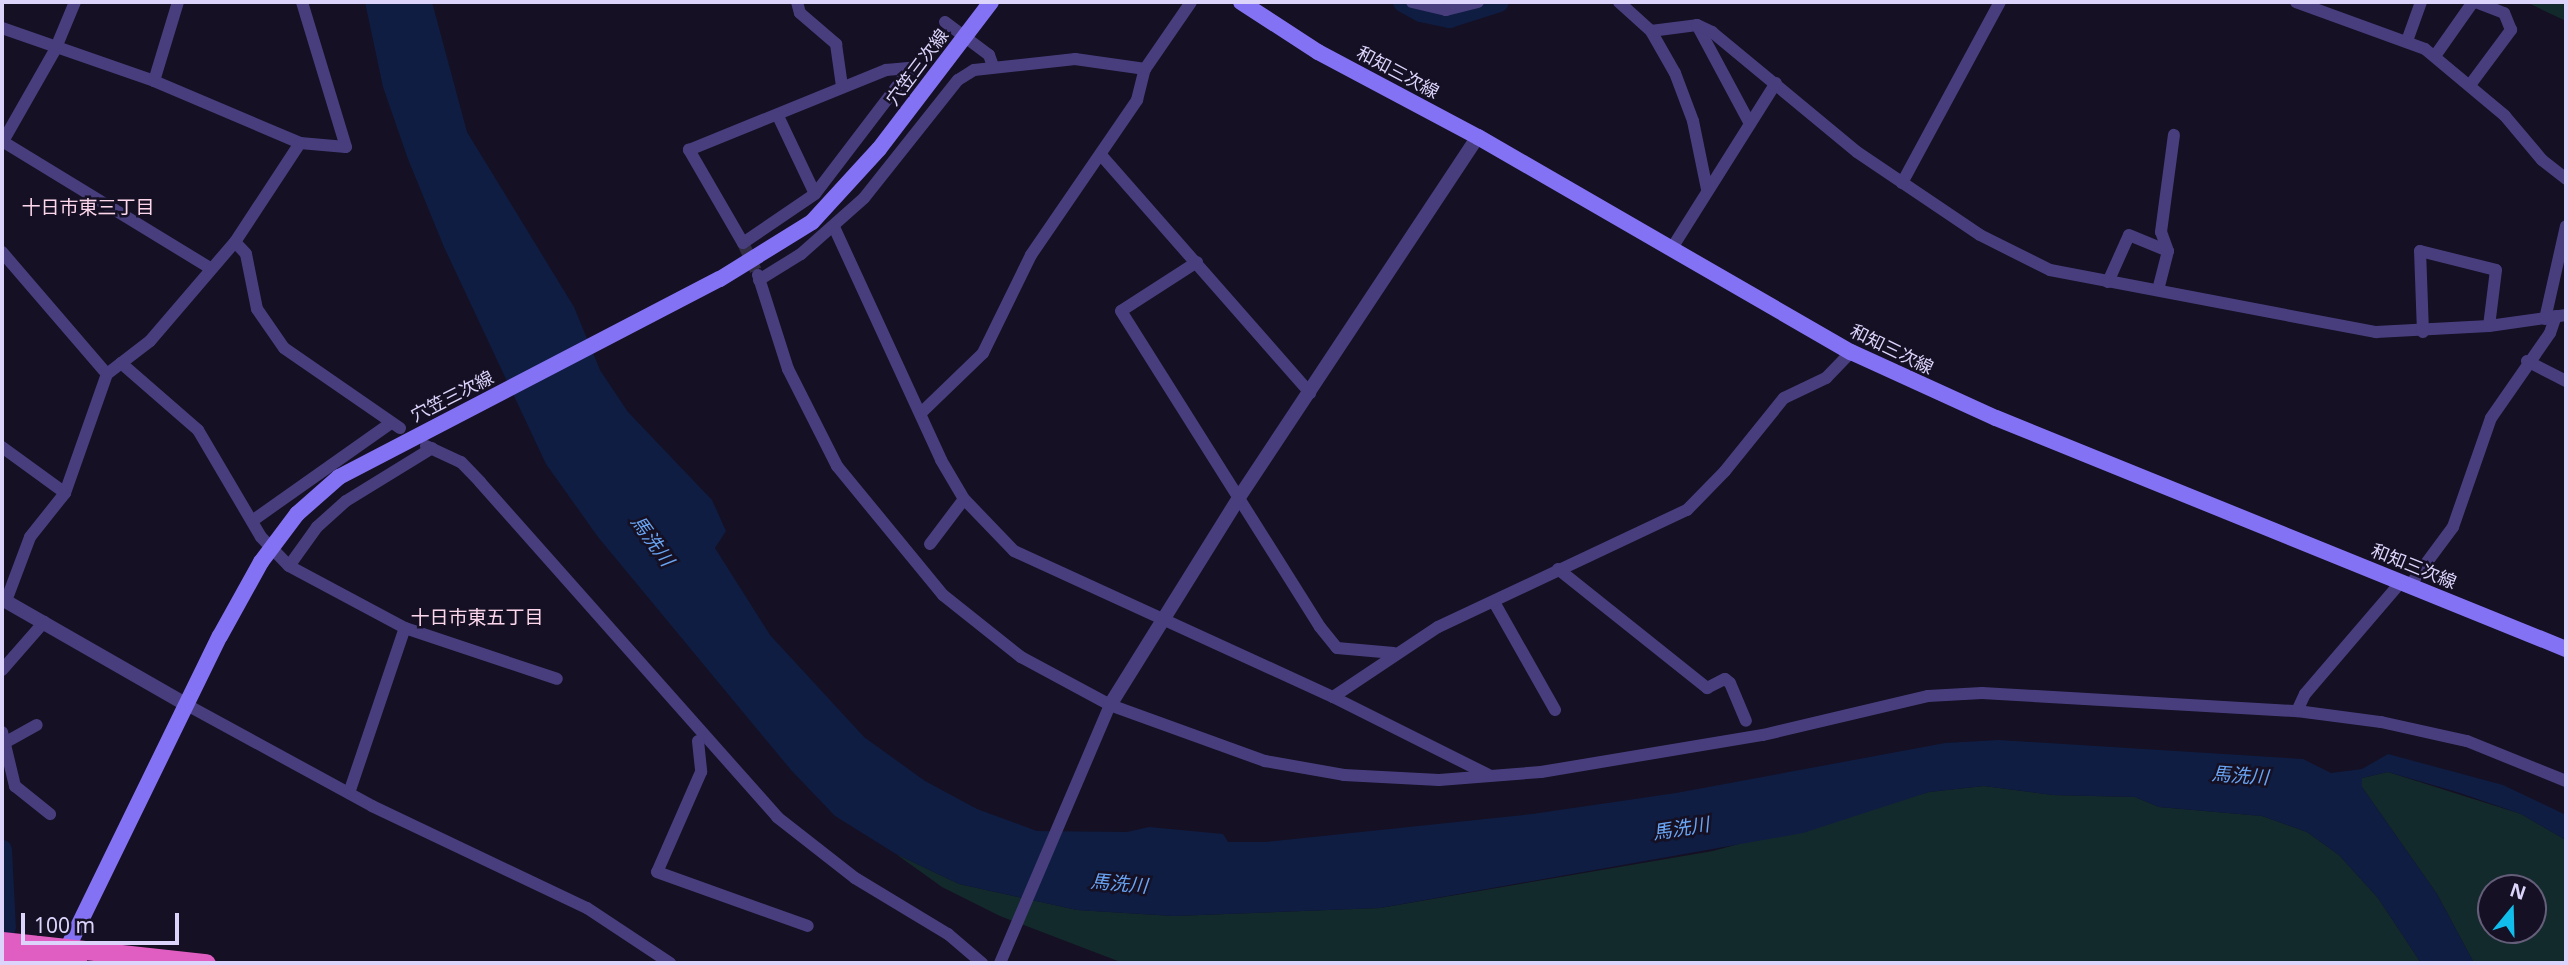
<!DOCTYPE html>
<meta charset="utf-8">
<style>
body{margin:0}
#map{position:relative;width:2568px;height:965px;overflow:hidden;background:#151023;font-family:"Noto Sans","Noto Sans JP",sans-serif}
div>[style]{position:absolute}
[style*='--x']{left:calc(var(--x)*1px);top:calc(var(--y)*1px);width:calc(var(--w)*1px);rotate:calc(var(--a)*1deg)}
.green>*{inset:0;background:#132a2c}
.water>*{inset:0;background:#0f1d42}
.river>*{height:19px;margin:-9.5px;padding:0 9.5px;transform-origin:9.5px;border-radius:9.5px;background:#0f1d42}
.minor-tunnel>*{height:12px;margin-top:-6px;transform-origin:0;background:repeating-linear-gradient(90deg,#332d44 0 12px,transparent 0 18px)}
.minor>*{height:12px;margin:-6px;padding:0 6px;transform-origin:6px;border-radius:6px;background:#483e7e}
.tertiary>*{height:14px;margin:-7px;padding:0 7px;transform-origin:7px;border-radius:7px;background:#483e7e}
.secondary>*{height:16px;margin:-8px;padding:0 8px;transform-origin:8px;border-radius:8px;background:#8472f5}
.trunk>*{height:19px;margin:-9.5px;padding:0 9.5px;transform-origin:9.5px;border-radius:9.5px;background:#e05ec2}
span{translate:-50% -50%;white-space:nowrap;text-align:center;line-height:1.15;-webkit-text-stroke:5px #151023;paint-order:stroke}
.street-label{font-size:18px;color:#ddd4fc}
.neighbourhood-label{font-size:19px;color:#fcd6ea}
.water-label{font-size:19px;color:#6aa5f4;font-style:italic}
.frame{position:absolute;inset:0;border:4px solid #ddd4fc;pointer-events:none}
.north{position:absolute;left:2477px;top:874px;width:70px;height:70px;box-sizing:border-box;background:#151023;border:2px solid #655e7a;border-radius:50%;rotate:19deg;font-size:19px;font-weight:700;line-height:28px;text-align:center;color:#ddd4fc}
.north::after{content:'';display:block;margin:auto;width:24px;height:32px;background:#11bdeb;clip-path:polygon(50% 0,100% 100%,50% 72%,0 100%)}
.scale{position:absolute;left:21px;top:913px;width:158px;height:32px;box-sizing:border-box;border:4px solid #ddd4fc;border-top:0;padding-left:9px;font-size:21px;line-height:24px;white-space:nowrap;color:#ddd4fc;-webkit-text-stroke:5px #151023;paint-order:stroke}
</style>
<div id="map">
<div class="green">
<i style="clip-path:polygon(2526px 2px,2566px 2px,2566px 21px)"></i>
<i style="clip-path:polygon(evenodd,2388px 772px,2521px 814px,2566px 840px,2566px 963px,2474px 963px,2437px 894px,2362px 787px,2362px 778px,2388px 772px,2491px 888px,2533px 888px,2533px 930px,2491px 930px,2491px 888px)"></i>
<i style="clip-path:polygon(1984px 786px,2053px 795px,2135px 797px,2159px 807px,2262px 816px,2307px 832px,2339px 855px,2378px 898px,2421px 963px,1123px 963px,1000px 916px,942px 887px,896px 854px,959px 884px,1077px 910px,1174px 916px,1380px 908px,1713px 851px,1929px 792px)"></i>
</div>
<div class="water">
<i style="clip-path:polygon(365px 2px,432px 2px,467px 132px,574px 307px,600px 370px,628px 412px,712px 500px,726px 531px,715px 548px,770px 635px,864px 737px,925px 781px,977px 809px,1037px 831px,1127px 832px,1149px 827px,1223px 834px,1228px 842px,1266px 842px,1532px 814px,1676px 793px,1945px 743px,1999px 740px,2303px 759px,2331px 773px,2362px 769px,2388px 754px,2503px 785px,2566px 815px,2566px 840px,2521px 814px,2457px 792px,2388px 772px,2362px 778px,2362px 787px,2437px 894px,2474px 963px,2421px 963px,2378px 898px,2339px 855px,2307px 832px,2262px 816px,2159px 807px,2135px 797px,2053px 795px,1984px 786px,1929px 792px,1803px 833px,1380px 908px,1174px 916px,1077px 910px,959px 884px,896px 854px,835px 816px,791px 770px,598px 537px,546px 464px,444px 247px,408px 159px,383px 87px)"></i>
</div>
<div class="river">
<i style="--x:1402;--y:2;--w:21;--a:29"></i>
<i style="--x:1420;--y:12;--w:30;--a:12"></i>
<i style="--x:1449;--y:18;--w:52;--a:-17.7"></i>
<i style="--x:2;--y:849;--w:78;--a:87.1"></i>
</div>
<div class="minor-tunnel">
<i style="--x:743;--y:243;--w:35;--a:65"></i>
</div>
<div class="minor">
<i style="--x:797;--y:2;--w:11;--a:75"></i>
<i style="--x:800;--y:13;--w:48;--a:40.7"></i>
<i style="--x:836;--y:44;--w:42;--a:81.9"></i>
<i style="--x:1412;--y:2;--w:35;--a:13"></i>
<i style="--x:1446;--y:10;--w:33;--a:-14"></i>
<i style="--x:1619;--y:2;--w:43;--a:42.2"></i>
<i style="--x:1651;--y:31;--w:48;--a:60.3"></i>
<i style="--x:1675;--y:73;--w:51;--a:69.4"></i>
<i style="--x:1693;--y:121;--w:69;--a:78.4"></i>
<i style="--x:2296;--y:2;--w:137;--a:20"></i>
<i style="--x:2425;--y:49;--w:104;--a:39.9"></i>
<i style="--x:2505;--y:116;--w:57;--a:49.9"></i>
<i style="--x:2542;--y:160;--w:31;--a:38"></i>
<i style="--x:945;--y:22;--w:55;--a:36.9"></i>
<i style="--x:989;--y:55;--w:12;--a:70"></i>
<i style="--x:1697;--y:25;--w:112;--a:61.8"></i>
<i style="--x:2;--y:28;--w:161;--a:19.2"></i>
<i style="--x:154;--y:81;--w:159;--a:23"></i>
<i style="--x:300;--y:143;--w:46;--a:5"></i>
<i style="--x:346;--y:147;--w:152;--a:-106.9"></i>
<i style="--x:1651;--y:31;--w:46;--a:-7.4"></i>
<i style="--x:1697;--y:25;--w:17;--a:25"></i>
<i style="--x:1712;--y:32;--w:188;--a:39.6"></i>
<i style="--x:1857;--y:152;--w:148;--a:34"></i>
<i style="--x:1980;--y:235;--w:78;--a:26.6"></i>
<i style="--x:2050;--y:270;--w:332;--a:10.8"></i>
<i style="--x:2376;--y:332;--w:113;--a:-3"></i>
<i style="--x:2489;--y:326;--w:78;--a:-8.1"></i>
<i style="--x:2407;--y:41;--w:41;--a:-70.3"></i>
<i style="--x:2435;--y:56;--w:66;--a:-54.9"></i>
<i style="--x:911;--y:68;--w:158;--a:127.3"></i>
<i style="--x:815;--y:194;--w:87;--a:145.8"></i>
<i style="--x:743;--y:243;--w:108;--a:-120.1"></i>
<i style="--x:689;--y:150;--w:213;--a:-22.1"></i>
<i style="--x:886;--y:70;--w:25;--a:-5"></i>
<i style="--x:154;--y:81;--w:83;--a:-73.1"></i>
<i style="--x:2470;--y:85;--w:69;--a:-53.3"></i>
<i style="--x:2511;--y:30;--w:18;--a:-112"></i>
<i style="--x:2504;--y:13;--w:30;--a:-159"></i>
<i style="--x:778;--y:116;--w:86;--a:64.6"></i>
<i style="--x:2;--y:141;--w:244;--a:31.4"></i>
<i style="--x:2;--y:143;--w:107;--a:-60.3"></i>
<i style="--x:55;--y:50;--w:52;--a:-67.4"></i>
<i style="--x:1101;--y:155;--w:317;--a:48.7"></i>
<i style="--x:1902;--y:183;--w:206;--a:-61.6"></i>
<i style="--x:834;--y:227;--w:256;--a:65.3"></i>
<i style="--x:941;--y:460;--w:45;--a:59.5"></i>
<i style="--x:964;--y:499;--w:72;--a:46.1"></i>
<i style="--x:1014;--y:551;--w:351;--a:24.6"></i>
<i style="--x:1333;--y:697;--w:174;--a:26.6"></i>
<i style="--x:235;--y:242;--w:16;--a:47"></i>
<i style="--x:246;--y:254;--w:56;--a:78.7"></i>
<i style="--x:257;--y:309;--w:47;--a:55.3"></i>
<i style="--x:284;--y:348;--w:141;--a:34.6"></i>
<i style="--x:1672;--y:248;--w:195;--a:-57.8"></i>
<i style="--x:2;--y:252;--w:161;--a:49.3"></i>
<i style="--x:1197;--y:262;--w:90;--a:147.2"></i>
<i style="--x:1121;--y:311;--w:373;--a:57.8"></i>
<i style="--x:1320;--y:627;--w:27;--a:51"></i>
<i style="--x:1337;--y:648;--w:57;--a:5"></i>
<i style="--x:758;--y:275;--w:99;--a:72.3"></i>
<i style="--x:788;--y:369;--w:109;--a:63.2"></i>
<i style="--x:837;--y:466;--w:167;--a:50.6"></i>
<i style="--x:943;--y:595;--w:100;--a:38.5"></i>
<i style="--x:1021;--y:657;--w:101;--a:28.3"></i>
<i style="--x:1110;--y:705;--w:165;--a:19.9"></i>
<i style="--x:1265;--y:761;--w:80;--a:10"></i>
<i style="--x:1344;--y:775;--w:95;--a:3"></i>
<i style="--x:1439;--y:780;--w:102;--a:-4.5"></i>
<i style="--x:1541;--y:772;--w:225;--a:-9.5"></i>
<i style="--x:1763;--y:735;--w:170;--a:-13.3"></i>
<i style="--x:1928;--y:696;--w:54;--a:-3.2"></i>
<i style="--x:1982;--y:693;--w:316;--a:3.3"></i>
<i style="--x:2297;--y:711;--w:85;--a:7.5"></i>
<i style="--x:2381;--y:722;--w:88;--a:12.5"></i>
<i style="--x:2467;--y:741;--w:107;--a:22"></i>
<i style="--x:759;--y:280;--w:49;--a:-31.8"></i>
<i style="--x:801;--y:254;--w:84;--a:-41.6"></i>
<i style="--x:864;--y:198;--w:151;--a:-51.5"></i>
<i style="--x:958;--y:80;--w:19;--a:-32"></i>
<i style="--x:974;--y:70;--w:102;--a:-6.2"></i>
<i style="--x:1075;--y:59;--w:71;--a:8.1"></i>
<i style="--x:2108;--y:282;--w:51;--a:-65.9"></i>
<i style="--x:2129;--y:235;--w:42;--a:22.3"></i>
<i style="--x:2158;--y:290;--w:40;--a:-75.6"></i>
<i style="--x:2168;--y:251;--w:20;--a:-110"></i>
<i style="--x:2161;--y:232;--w:98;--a:-82.4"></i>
<i style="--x:2545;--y:319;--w:95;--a:-77.3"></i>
<i style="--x:2423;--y:332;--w:81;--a:-92.1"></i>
<i style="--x:2420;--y:251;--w:78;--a:14"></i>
<i style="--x:2496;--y:270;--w:56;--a:97.1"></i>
<i style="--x:2527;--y:361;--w:44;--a:27.1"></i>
<i style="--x:121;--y:363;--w:102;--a:41"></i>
<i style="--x:198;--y:430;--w:124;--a:59.5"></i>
<i style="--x:261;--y:537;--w:40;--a:46"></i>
<i style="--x:289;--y:566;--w:132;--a:28.1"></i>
<i style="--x:405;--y:628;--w:160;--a:18.5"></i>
<i style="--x:922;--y:412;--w:85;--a:-44"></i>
<i style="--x:983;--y:353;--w:109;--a:-63.9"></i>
<i style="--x:1031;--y:255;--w:188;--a:-55.6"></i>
<i style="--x:1137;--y:100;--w:32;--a:-76"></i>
<i style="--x:1145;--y:69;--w:81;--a:-55.5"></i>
<i style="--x:426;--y:446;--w:38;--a:25"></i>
<i style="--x:461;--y:462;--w:28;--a:46"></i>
<i style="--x:480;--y:482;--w:448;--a:48.4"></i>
<i style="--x:777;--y:817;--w:99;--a:38"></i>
<i style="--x:855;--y:878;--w:109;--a:31.1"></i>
<i style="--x:948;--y:934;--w:45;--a:40.5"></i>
<i style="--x:2;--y:447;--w:78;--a:36.1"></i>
<i style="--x:252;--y:521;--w:170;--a:-35.2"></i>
<i style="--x:930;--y:544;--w:56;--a:-52.9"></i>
<i style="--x:289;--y:566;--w:48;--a:-54.3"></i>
<i style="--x:317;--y:527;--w:39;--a:-42"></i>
<i style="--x:346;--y:501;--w:101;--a:-31.6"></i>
<i style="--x:1558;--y:569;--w:191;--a:38.6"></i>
<i style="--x:1707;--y:688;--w:20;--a:-27"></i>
<i style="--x:1725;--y:679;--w:6;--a:39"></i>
<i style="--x:1730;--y:683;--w:41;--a:67.2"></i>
<i style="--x:2410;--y:585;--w:72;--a:-53.4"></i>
<i style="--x:2453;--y:527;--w:115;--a:-70.8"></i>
<i style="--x:2491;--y:418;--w:103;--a:-55.2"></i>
<i style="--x:2550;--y:333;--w:18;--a:-71"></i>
<i style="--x:6;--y:601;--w:68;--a:-69.4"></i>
<i style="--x:30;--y:537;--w:56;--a:-51.5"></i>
<i style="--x:65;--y:493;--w:126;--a:-70.6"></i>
<i style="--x:107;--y:374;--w:54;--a:-37.5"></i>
<i style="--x:150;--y:341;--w:130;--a:-49.4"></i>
<i style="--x:235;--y:242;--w:118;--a:-56.7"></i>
<i style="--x:1494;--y:602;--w:124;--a:60.5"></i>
<i style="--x:2;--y:670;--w:64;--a:-48.8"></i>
<i style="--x:1333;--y:697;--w:126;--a:-33.7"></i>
<i style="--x:1438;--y:627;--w:275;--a:-25.2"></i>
<i style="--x:1687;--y:510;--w:54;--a:-45.7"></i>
<i style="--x:1725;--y:471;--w:94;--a:-51.1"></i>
<i style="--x:1784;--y:398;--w:47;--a:-25.5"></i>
<i style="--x:1826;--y:378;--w:36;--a:-46"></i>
<i style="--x:187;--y:705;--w:211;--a:28.6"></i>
<i style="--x:372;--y:806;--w:238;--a:25.4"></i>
<i style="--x:587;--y:908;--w:100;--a:33.5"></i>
<i style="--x:2297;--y:711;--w:19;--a:-65"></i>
<i style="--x:2305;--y:694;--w:148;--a:-49.4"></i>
<i style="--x:2;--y:732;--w:56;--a:76.5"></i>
<i style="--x:15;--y:786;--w:45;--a:38.7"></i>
<i style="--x:698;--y:741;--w:31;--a:84"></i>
<i style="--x:701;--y:772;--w:109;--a:113.7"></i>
<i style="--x:657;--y:872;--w:160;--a:19.7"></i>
<i style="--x:6;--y:742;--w:35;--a:-29"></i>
<i style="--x:349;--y:793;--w:174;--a:-71.3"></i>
<i style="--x:1000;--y:963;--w:280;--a:-66.9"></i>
</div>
<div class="tertiary">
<i style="--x:2;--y:599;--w:213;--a:29.8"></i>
<i style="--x:1110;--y:705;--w:243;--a:-58.1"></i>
<i style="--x:1238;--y:499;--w:434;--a:-56.5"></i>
</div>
<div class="secondary">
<i style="--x:1241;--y:2;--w:92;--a:33"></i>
<i style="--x:1318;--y:52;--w:181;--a:28"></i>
<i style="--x:1478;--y:137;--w:431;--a:30"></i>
<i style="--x:1851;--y:352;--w:159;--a:24.5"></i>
<i style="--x:1996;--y:418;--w:615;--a:22.06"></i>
<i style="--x:68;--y:947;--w:346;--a:-64"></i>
<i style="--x:220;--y:636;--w:85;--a:-61"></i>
<i style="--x:261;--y:562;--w:60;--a:-53.1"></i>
<i style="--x:297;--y:514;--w:56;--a:-41.4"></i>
<i style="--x:339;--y:477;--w:429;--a:-27.5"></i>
<i style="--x:720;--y:279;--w:108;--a:-31.8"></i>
<i style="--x:812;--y:222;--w:99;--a:-47.5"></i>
<i style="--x:879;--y:149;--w:185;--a:-52.7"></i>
</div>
<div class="trunk">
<i style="--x:2;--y:941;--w:205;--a:6.2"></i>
<i style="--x:2;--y:956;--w:76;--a:5.3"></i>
</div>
<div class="street-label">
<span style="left:917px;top:67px;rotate:-53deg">穴笠三次線</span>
<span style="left:1398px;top:72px;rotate:28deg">和知三次線</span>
<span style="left:1892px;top:349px;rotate:26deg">和知三次線</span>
<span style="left:452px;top:396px;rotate:-27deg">穴笠三次線</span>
<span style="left:2414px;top:566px;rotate:22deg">和知三次線</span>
</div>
<div class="neighbourhood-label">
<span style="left:88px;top:208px">十日市東三丁目</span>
<span style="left:477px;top:618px">十日市東五丁目</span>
</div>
<div class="water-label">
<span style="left:652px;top:541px;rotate:54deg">馬洗川</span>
<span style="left:2240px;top:776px;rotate:4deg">馬洗川</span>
<span style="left:1681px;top:829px;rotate:-9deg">馬洗川</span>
<span style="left:1119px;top:884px;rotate:5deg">馬洗川</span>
</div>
<div class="frame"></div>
<div class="north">N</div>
<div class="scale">100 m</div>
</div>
